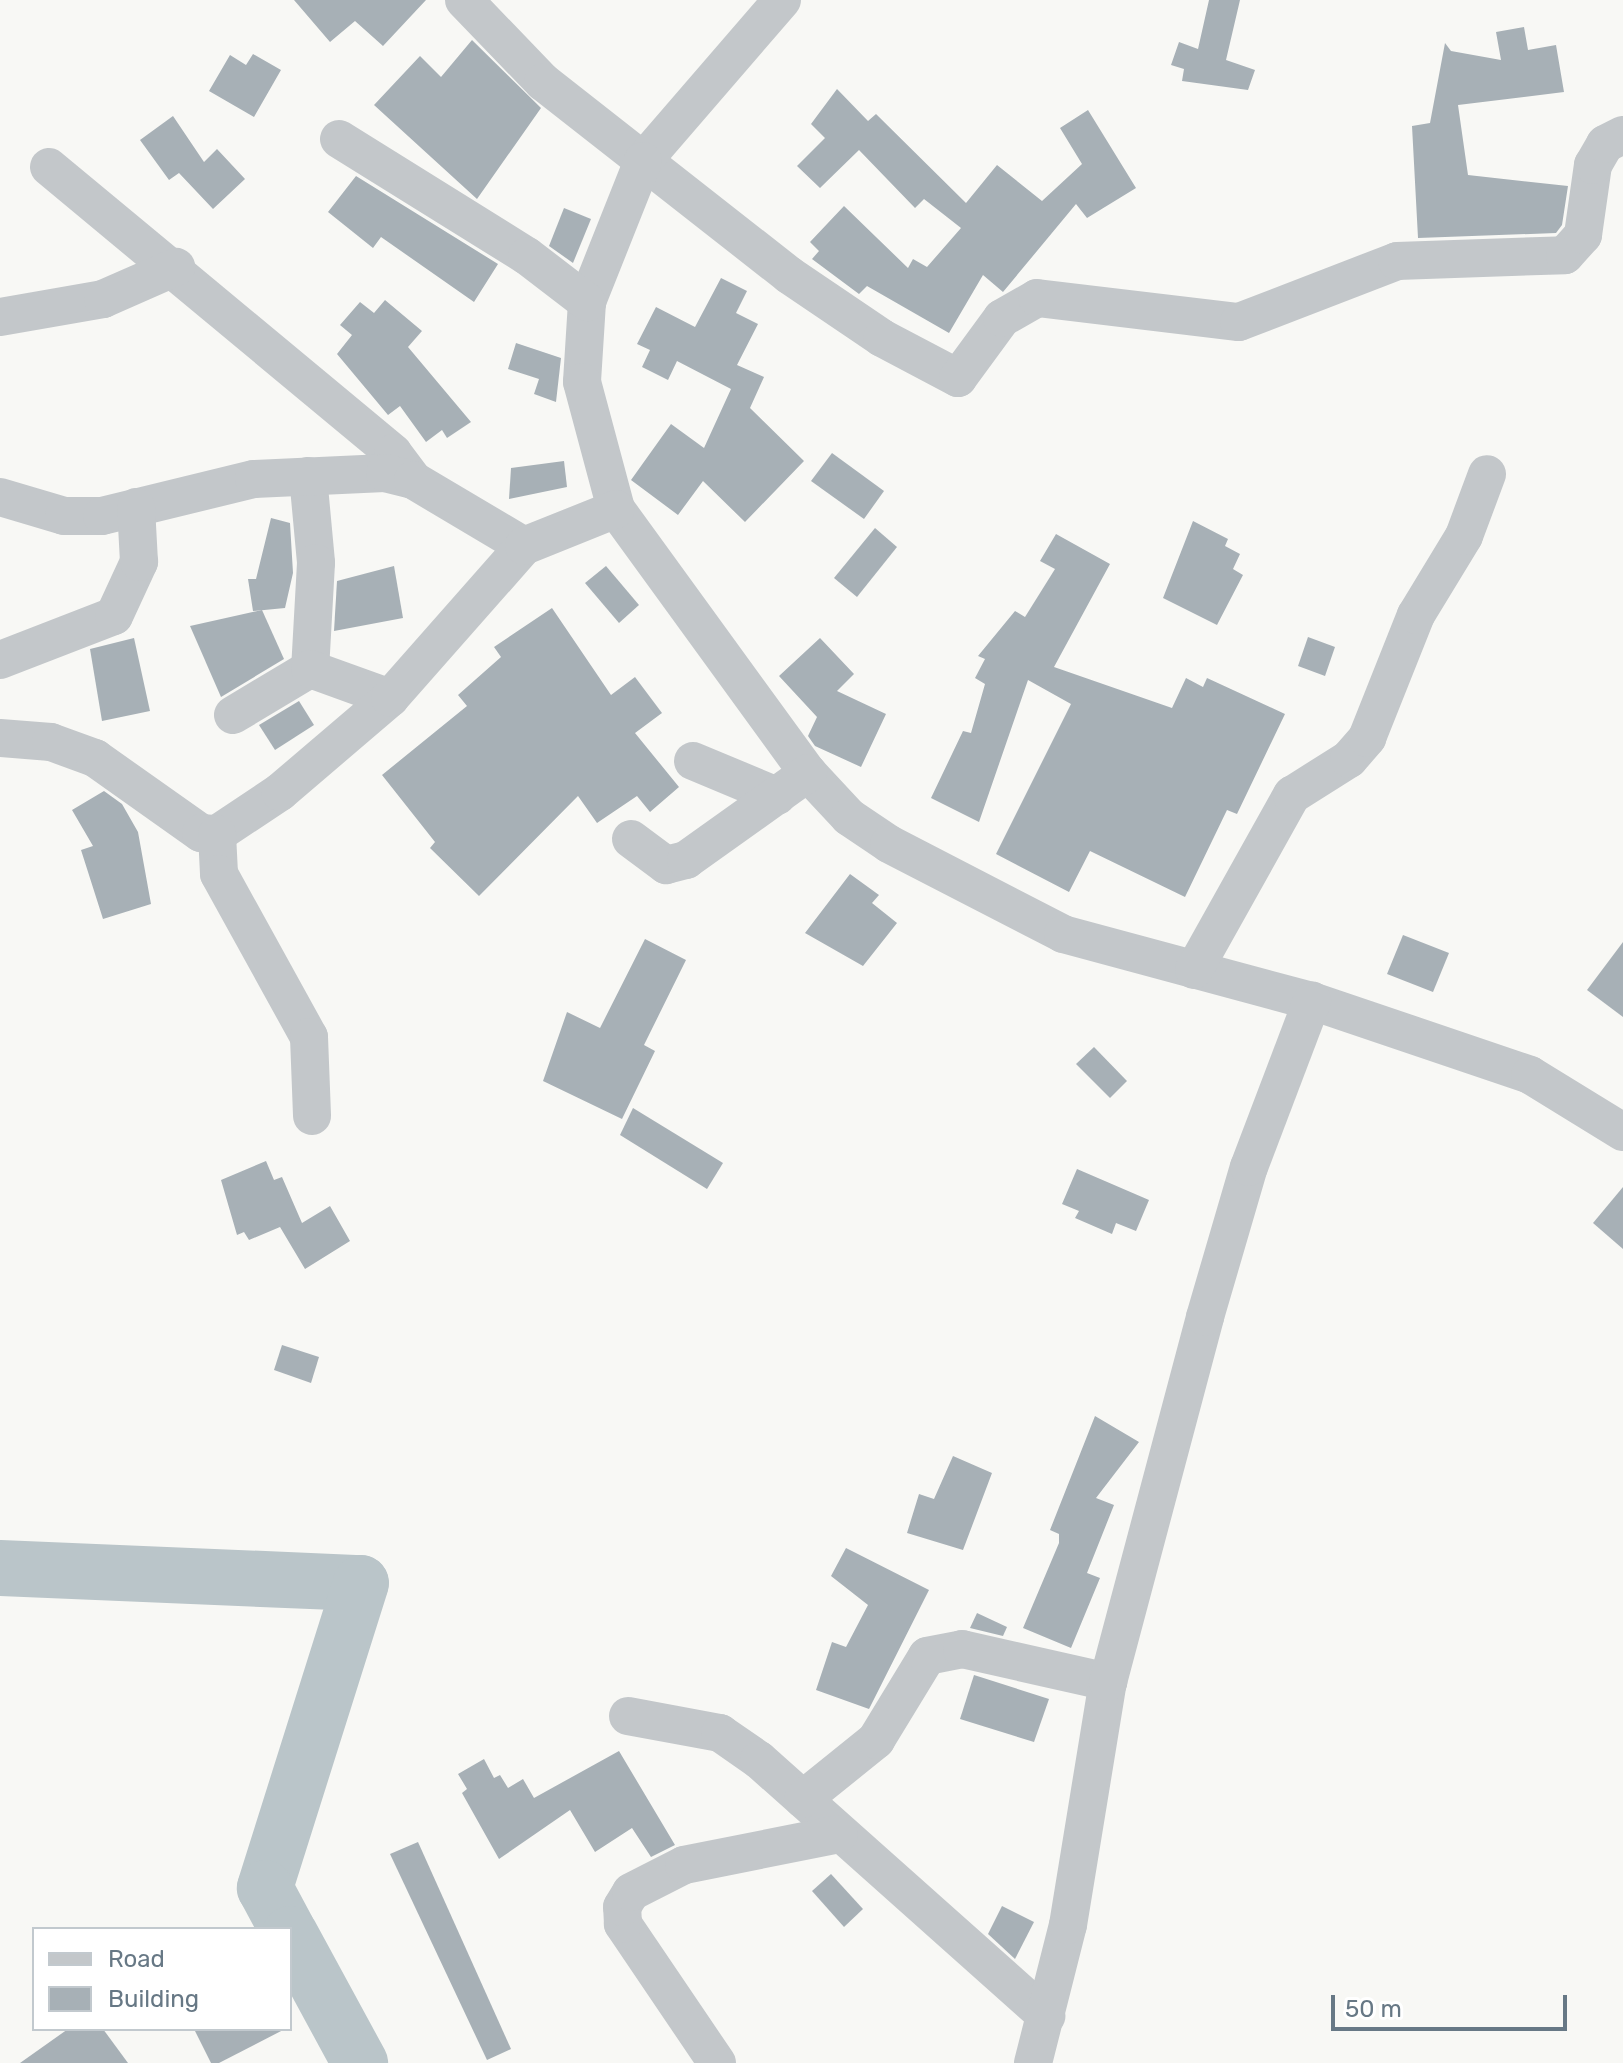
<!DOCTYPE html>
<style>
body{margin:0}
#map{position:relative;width:1623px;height:2063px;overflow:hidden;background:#f8f8f5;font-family:Rubik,sans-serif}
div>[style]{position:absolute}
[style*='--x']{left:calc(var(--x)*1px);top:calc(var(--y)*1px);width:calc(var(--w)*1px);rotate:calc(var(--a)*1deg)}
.river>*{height:56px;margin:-28px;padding:0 28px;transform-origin:28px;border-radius:28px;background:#bac5c9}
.building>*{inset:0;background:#a7b0b6}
.minor>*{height:38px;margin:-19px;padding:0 19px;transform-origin:19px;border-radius:19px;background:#c3c7ca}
span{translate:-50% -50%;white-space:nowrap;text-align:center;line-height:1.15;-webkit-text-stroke:8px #fff;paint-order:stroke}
.legend{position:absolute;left:32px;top:1927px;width:260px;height:104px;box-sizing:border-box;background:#fff;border:2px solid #c2c9ce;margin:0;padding:10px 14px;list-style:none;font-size:24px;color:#677885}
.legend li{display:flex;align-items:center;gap:16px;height:40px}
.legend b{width:40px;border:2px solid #c2c9ce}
.scale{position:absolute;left:1331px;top:1995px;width:236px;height:36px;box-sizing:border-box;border:4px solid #677885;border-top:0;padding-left:10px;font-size:24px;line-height:28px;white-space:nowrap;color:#677885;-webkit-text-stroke:6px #fff;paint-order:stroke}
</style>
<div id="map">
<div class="river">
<i style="--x:0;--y:1568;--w:361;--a:2.4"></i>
<i style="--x:361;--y:1583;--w:320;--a:107.5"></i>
<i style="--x:265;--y:1888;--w:47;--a:61.8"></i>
<i style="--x:290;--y:1934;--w:147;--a:61.5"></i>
</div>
<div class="building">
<i style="clip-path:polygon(294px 0,426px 0,383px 46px,355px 21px,330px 42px)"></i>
<i style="clip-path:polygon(1209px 0,1240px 0,1226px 60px,1255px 70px,1248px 90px,1182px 81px,1184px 69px,1171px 65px,1179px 42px,1198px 49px)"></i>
<i style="clip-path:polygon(1524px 27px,1528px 50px,1556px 45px,1564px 92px,1458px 105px,1468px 175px,1568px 186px,1562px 225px,1556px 233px,1418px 238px,1412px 126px,1430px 123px,1445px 43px,1451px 51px,1501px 60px,1496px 32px)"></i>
<i style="clip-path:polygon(472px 40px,541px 108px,477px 199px,374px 105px,420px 56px,441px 77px)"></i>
<i style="clip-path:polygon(253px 54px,281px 70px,254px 117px,209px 91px,230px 55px,246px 65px)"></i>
<i style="clip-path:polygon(837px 89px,868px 121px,876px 114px,966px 203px,997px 165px,1042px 201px,1082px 164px,1060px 128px,1088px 110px,1136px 188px,1087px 218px,1076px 204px,1003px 292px,983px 275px,949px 333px,867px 286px,859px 294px,812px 259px,819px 251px,810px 242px,844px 206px,908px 268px,913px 259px,927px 267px,961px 228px,924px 199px,915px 208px,859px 150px,820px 188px,797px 166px,825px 138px,811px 124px)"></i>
<i style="clip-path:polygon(173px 116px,204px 162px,217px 149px,245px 179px,213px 209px,179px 173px,169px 180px,140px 140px)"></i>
<i style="clip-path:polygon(356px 176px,498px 264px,474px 302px,381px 237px,373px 248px,328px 212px)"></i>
<i style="clip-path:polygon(564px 208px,591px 219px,573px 263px,549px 246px)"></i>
<i style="clip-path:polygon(721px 278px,747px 291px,736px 313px,758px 324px,737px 365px,764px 377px,750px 408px,804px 461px,745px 522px,703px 481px,678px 515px,631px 480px,671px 424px,704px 448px,731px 389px,677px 361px,668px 380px,642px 367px,650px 350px,637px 344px,656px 307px,695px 327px)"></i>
<i style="clip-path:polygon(385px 300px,422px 331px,408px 347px,471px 422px,447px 438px,442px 430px,426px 442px,400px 406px,388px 415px,337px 354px,352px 335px,340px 325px,360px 302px,374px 313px)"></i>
<i style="clip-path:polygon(516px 343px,561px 358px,556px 402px,534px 394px,539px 379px,508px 369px)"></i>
<i style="clip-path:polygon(832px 453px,884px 491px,864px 519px,811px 481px)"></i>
<i style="clip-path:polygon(564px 461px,567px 487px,509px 499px,511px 468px)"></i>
<i style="clip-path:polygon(271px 518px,290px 523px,293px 573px,285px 608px,253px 611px,248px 579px,256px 579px)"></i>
<i style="clip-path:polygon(1193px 521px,1228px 539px,1225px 546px,1240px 554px,1233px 569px,1243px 575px,1217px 625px,1163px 598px)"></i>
<i style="clip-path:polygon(875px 528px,897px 547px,857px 597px,834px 578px)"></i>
<i style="clip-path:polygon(1056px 534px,1110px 564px,1054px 667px,1172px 708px,1186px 678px,1203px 687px,1207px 678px,1285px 714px,1237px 814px,1227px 810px,1185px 897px,1090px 851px,1069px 892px,996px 854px,1071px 704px,1028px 680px,979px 822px,931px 798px,963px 731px,971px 733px,985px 684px,975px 678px,985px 659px,978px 656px,1015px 611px,1025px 617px,1055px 569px,1040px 561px)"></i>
<i style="clip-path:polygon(394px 566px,403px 618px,334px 631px,337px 581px)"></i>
<i style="clip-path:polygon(606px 566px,639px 605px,619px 623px,585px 583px)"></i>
<i style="clip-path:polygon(552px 608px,611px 695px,635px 677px,662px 713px,635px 733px,679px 787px,650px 812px,637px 796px,597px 823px,578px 796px,479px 896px,430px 848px,435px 842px,382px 775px,467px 706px,458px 695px,501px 657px,494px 647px)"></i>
<i style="clip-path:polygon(262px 610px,284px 659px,221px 697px,190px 626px)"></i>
<i style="clip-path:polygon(1308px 637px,1335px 647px,1325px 676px,1298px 666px)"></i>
<i style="clip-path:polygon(134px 638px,150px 711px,102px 721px,90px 649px)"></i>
<i style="clip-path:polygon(820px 638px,854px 674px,837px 691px,886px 714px,861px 767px,815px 746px,808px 736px,817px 717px,779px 676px)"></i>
<i style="clip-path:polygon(299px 701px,314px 725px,275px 750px,259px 725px)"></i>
<i style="clip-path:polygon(104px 791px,122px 804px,138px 832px,151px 904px,103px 919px,81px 850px,93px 846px,72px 810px)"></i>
<i style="clip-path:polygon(850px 874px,879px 895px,872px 903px,897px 923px,863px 966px,805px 933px)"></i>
<i style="clip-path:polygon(1403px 935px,1449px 953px,1433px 992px,1387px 974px)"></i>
<i style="clip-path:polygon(645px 939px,686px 960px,644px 1045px,655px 1051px,622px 1119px,543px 1081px,567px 1012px,600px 1028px)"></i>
<i style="clip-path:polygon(1623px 942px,1623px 1017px,1587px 990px)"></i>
<i style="clip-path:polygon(1094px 1047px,1127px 1081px,1110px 1098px,1076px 1064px)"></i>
<i style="clip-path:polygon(633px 1108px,723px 1163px,707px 1189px,620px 1135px)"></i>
<i style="clip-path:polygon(266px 1161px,274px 1180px,282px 1177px,302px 1223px,330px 1206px,350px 1241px,305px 1269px,280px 1227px,249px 1240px,244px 1232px,237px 1235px,221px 1180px)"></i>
<i style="clip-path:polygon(1077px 1169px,1149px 1200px,1136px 1231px,1116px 1223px,1112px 1234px,1075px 1218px,1079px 1211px,1062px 1204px)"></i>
<i style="clip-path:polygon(1623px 1187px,1623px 1249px,1593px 1223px)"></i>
<i style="clip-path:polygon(282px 1345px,319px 1357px,311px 1383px,274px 1370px)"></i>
<i style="clip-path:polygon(1095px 1416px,1139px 1442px,1096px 1498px,1114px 1505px,1087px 1573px,1100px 1578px,1071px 1648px,1023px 1628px,1059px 1543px,1059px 1534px,1050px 1530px)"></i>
<i style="clip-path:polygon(953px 1456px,992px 1473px,963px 1550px,907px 1533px,919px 1494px,934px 1499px)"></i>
<i style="clip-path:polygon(846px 1548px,929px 1590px,869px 1709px,816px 1690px,832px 1642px,846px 1647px,868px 1605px,831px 1576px)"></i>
<i style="clip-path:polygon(977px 1613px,1007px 1627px,1003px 1636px,970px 1628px)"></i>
<i style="clip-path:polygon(974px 1675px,1049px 1699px,1034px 1742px,960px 1719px)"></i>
<i style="clip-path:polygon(619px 1751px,675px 1845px,651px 1857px,632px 1828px,595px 1852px,570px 1810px,499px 1859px,462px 1793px,467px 1789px,458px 1774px,484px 1759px,494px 1778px,500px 1775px,508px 1788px,523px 1779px,534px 1798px)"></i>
<i style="clip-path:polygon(418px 1842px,511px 2049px,487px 2060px,390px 1854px)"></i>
<i style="clip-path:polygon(831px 1874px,863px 1909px,844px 1927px,812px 1891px)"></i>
<i style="clip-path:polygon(1002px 1906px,1034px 1922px,1015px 1959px,988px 1934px)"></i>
<i style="clip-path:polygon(68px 2029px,103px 2029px,128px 2063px,20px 2063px)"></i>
<i style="clip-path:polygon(194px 2029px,285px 2029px,219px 2063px,211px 2063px)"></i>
</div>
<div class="minor">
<i style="--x:464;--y:0;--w:114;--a:46.1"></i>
<i style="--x:543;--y:82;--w:313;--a:38.1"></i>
<i style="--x:789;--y:275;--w:112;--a:34.1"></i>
<i style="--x:882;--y:338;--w:86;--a:27.8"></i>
<i style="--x:958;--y:378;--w:74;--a:-53.7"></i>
<i style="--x:1002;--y:318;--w:40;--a:-29.7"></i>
<i style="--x:1037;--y:298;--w:203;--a:6.8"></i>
<i style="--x:1239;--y:322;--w:169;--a:-21.1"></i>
<i style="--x:1397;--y:261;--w:168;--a:-2"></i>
<i style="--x:1565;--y:255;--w:27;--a:-48"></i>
<i style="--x:1583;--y:235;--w:71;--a:-81.9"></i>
<i style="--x:1593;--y:165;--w:24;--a:-60"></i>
<i style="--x:1605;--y:144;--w:20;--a:-27"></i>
<i style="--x:782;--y:0;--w:213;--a:130.8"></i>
<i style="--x:643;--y:161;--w:152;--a:111.7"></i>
<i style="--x:587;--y:302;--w:80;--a:93.6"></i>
<i style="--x:582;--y:382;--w:131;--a:75"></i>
<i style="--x:616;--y:509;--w:326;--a:54"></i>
<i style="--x:808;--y:773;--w:60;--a:47"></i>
<i style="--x:849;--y:817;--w:48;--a:34"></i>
<i style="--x:889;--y:844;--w:196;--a:27.3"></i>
<i style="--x:1063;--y:934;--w:258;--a:15.1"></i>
<i style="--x:1312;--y:1001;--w:230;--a:18.7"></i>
<i style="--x:1530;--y:1075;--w:109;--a:31.5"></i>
<i style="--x:339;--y:139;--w:221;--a:31.9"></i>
<i style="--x:527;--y:256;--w:76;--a:37.5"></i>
<i style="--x:49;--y:167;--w:447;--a:39.7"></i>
<i style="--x:393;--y:453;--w:34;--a:53"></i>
<i style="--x:0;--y:317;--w:105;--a:-9.9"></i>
<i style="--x:103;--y:299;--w:80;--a:-23.7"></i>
<i style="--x:308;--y:476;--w:87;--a:84.7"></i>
<i style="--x:316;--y:563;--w:106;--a:93.2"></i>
<i style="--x:0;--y:497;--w:67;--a:16.5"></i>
<i style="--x:64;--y:516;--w:38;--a:0"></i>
<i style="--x:102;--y:516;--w:156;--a:-13.7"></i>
<i style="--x:254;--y:479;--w:131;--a:-2.6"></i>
<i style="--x:385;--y:473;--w:29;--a:14"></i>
<i style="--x:413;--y:480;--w:129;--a:30.7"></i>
<i style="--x:0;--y:660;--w:122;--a:-21.1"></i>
<i style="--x:114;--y:616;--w:60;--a:-65.2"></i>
<i style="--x:139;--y:562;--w:55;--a:-93.1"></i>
<i style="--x:233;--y:715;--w:90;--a:-30.9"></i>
<i style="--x:310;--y:669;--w:85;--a:19.9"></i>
<i style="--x:0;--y:738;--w:51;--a:4.5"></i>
<i style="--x:51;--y:742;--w:47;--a:20"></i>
<i style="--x:95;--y:758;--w:130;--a:35.3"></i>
<i style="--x:201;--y:833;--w:16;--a:4"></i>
<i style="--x:217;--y:834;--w:76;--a:-33.7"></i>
<i style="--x:280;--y:792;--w:145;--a:-40.5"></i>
<i style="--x:390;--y:698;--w:203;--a:-48.6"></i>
<i style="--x:524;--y:546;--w:99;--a:-21.9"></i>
<i style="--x:693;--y:761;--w:91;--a:22.6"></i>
<i style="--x:217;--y:834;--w:40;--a:87.1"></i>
<i style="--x:219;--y:874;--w:186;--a:61.1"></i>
<i style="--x:309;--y:1037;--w:79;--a:87.8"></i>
<i style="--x:631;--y:839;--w:44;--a:36.6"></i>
<i style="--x:666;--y:865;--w:21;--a:-14"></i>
<i style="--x:686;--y:860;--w:150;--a:-35.5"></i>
<i style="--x:1194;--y:970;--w:201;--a:-60.8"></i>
<i style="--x:1292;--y:795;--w:67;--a:-32.3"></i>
<i style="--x:1349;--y:759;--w:28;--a:-49"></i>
<i style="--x:1367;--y:738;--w:132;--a:-68.3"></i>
<i style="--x:1416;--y:615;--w:92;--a:-58.7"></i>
<i style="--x:1464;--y:536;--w:66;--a:-69.6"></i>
<i style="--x:628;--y:1716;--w:94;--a:10.5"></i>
<i style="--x:720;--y:1733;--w:47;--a:34.7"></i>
<i style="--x:759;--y:1760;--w:385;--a:41.7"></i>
<i style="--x:803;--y:1799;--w:94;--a:-38.9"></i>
<i style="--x:876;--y:1740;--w:98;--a:-58.7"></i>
<i style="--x:927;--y:1656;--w:36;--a:-11"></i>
<i style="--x:962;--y:1649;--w:150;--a:12.7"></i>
<i style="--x:717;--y:2063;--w:168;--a:-124.1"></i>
<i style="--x:623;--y:1924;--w:17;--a:-93"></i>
<i style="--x:622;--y:1907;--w:17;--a:-59"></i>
<i style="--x:631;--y:1892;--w:59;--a:-27"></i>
<i style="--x:684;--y:1865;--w:158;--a:-11.3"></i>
<i style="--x:1033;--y:2063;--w:142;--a:-75.8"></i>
<i style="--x:1068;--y:1925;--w:246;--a:-80.7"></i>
<i style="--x:1108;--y:1682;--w:378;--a:-75.1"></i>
<i style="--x:1205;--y:1317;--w:156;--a:-73.7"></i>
<i style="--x:1249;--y:1167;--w:178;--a:-69.2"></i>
</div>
<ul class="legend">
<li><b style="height:10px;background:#c3c7ca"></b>Road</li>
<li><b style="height:22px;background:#a7b0b6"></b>Building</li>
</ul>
<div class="scale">50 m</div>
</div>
